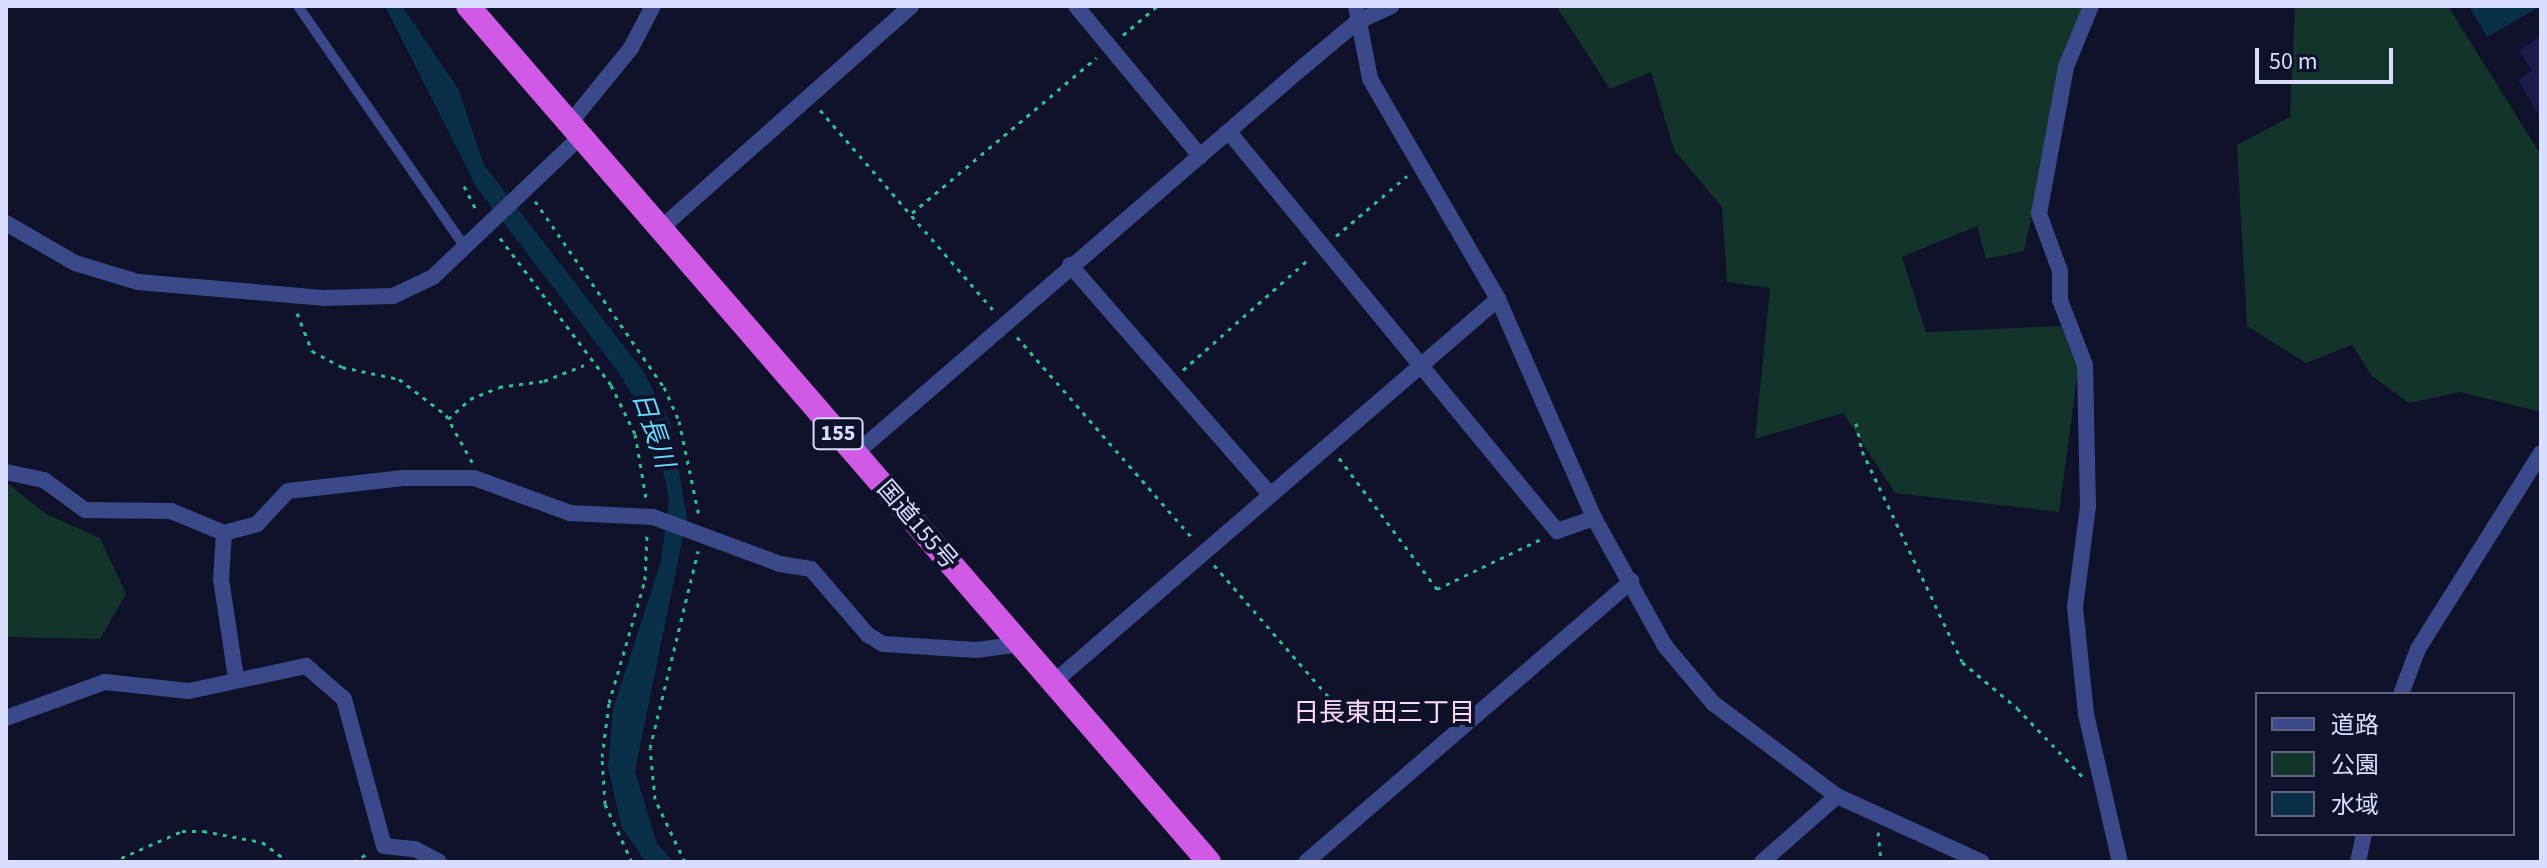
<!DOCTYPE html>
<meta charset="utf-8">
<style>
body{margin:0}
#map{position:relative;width:2547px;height:868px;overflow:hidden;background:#10112a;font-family:"Source Sans 3","Noto Sans JP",sans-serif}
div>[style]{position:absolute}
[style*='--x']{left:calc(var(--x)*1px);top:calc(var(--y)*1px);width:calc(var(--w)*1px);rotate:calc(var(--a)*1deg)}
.green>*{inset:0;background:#13342b}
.water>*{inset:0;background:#0a2f49}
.building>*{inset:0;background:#1c1c4b}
.path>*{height:3px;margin-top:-1.5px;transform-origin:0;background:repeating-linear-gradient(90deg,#2ebd95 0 4px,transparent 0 10px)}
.service>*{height:10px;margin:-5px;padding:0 5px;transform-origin:5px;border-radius:5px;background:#3a4989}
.minor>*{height:16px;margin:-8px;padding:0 8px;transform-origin:8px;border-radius:8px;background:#3a4989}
.trunk>*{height:24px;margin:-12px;padding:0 12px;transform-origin:12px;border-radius:12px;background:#d05ae5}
span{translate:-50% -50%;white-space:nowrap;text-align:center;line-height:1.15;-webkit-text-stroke:8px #10112a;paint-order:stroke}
.shield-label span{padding:2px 6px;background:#10112a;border:2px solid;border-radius:6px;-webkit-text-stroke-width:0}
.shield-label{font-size:22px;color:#d9ddff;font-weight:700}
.street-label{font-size:24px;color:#d9ddff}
.water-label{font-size:26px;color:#67daff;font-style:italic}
.neighbourhood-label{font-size:26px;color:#ffdbfa}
.frame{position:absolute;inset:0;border:8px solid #d9ddff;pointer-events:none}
.legend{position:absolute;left:2255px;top:692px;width:260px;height:144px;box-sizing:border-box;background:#10112a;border:2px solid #60637f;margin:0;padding:10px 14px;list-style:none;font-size:24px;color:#d9ddff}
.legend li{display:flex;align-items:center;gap:16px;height:40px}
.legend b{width:40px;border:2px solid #60637f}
.scale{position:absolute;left:2255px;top:48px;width:138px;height:36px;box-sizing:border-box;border:4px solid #d9ddff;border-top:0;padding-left:10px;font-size:24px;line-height:28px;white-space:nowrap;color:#d9ddff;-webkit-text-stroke:6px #10112a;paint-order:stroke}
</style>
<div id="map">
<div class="green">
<i style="clip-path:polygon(1556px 6px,2086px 6px,2063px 69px,2024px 251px,1986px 259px,1977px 226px,1902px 257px,1926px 332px,2061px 326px,2078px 370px,2059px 512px,1895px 493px,1843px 413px,1755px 439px,1770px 288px,1727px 282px,1722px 207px,1674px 150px,1651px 72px,1610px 89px)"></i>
<i style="clip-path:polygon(2295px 6px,2448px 6px,2541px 155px,2541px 412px,2460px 392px,2409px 403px,2372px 376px,2352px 345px,2306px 363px,2247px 326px,2237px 145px,2290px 117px)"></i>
<i style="clip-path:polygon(6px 482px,46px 514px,100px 538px,126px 594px,100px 639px,6px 637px)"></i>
</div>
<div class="water">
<i style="clip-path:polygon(385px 6px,402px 6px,459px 90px,484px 165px,643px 371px,670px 422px,687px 517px,635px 771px,657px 844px,674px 862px,646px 862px,622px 828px,608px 768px,613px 709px,661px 561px,669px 499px,655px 433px,619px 373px,477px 188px)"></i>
<i style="clip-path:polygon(2469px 6px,2541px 6px,2487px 37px)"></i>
</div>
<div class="building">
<i style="clip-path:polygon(2541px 36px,2541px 119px,2518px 80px,2532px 71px,2519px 50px)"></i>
</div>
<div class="path">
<i style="--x:1123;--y:35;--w:45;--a:-40.5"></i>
<i style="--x:820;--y:110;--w:264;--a:49.1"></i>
<i style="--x:464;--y:186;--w:28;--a:63"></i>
<i style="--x:535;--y:201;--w:226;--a:55.3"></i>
<i style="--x:664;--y:387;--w:37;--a:66"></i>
<i style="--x:679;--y:421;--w:97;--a:78.1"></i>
<i style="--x:912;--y:213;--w:241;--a:-40.1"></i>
<i style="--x:1336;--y:236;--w:93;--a:-40.2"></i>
<i style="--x:500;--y:238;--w:184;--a:52.9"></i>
<i style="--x:611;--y:385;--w:55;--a:63.9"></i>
<i style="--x:635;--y:434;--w:65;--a:80.2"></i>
<i style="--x:297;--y:313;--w:41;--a:68.5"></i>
<i style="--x:312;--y:351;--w:34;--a:28"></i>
<i style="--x:342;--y:367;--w:58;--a:11.9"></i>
<i style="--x:399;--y:379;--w:59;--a:37.5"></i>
<i style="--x:446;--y:415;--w:54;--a:61"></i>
<i style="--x:1017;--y:337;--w:268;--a:48.9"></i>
<i style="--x:1183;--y:370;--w:168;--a:-41.4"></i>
<i style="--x:448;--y:419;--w:30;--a:-42"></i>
<i style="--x:470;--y:399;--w:31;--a:-22"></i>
<i style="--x:499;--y:387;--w:45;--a:-7.6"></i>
<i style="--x:544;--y:381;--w:43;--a:-21.8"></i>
<i style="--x:1856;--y:423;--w:29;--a:78"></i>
<i style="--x:1862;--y:451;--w:233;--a:64.6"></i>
<i style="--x:1962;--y:662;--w:72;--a:39.9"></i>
<i style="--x:2017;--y:708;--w:97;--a:46.3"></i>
<i style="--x:1339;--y:458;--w:164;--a:53.2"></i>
<i style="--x:1437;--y:589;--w:118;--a:-25.7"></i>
<i style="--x:1214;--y:565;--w:183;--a:49"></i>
<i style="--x:1878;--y:832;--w:30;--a:84"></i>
<i style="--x:112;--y:862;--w:77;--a:-23.9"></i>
<i style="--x:182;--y:831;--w:21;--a:0"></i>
<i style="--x:203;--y:831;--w:60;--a:10.6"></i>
<i style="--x:262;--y:842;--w:34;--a:37"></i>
<i style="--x:353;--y:862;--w:20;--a:-30"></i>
<i style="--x:632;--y:862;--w:64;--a:-115"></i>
<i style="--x:605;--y:804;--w:47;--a:-93.7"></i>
<i style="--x:602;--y:757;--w:54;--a:-82.6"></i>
<i style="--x:609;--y:703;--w:128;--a:-73.7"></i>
<i style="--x:645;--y:580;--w:46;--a:-87.5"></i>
<i style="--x:685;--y:862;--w:70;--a:-115.5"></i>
<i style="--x:655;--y:799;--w:51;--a:-95.6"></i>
<i style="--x:650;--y:748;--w:203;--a:-76.3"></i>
</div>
<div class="service">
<i style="--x:298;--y:6;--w:295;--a:55.3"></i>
</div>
<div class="minor">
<i style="--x:1076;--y:6;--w:195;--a:50.4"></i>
<i style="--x:1356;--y:6;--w:74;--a:79.1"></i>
<i style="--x:1370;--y:79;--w:255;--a:59.8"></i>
<i style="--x:1498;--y:299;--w:239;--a:66.3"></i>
<i style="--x:1594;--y:518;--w:146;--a:61"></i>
<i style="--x:1665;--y:646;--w:75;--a:49.9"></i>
<i style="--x:1713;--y:703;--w:155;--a:36.9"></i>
<i style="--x:1837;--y:796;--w:159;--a:24.5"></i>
<i style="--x:2091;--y:6;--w:66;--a:112.3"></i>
<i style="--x:2066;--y:67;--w:149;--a:100.4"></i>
<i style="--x:2039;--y:214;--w:61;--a:69.8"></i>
<i style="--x:2060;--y:271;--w:29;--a:90"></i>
<i style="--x:2060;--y:300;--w:70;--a:69"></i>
<i style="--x:2085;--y:365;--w:141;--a:88.8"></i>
<i style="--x:2088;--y:506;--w:102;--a:97.3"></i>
<i style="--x:2075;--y:607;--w:108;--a:84.1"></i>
<i style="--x:2086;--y:714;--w:152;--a:77.1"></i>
<i style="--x:570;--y:123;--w:97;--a:-50.9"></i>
<i style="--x:631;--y:48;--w:47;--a:-62.4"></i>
<i style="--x:1229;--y:132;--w:517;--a:50.58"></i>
<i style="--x:1557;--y:531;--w:39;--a:-19"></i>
<i style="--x:6;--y:223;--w:80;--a:30.1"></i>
<i style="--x:75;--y:263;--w:66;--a:16.8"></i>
<i style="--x:138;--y:282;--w:186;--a:4.9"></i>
<i style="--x:323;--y:298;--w:70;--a:-1.6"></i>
<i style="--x:393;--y:296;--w:44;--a:-25.4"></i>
<i style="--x:433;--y:277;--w:203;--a:-43.6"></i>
<i style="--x:660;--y:229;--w:336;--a:-41.6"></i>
<i style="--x:1070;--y:265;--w:301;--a:48.9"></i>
<i style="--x:855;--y:454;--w:592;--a:-40.82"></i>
<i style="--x:1303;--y:67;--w:70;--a:-39.8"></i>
<i style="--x:1357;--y:22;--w:38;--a:-25"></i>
<i style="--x:6;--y:472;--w:39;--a:12"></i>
<i style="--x:44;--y:480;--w:51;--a:36.2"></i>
<i style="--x:85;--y:510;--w:86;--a:0.7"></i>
<i style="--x:171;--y:511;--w:57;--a:22.5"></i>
<i style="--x:224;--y:533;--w:34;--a:-15"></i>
<i style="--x:257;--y:524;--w:45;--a:-46.8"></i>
<i style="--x:288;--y:491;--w:116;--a:-6.4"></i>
<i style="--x:403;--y:478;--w:71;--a:0"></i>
<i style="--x:474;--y:478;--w:102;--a:20"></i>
<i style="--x:570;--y:513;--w:83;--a:2.8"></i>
<i style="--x:653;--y:517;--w:135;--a:20.3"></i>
<i style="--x:780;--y:564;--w:31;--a:9"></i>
<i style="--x:811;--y:569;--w:87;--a:49.2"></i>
<i style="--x:868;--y:635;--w:17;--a:31"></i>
<i style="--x:883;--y:644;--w:93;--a:3.7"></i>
<i style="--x:976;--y:650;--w:46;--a:-7.4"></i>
<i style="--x:224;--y:533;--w:46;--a:93.7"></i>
<i style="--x:221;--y:579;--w:100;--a:81.4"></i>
<i style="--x:1054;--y:682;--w:586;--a:-40.78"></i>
<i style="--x:2401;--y:694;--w:48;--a:-69.3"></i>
<i style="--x:2418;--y:649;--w:231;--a:-57.9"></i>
<i style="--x:6;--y:718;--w:105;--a:-20"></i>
<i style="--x:105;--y:682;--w:84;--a:6.1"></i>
<i style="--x:189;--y:691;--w:120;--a:-12.1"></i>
<i style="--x:306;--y:666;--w:50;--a:41"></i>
<i style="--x:344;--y:699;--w:152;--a:74.8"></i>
<i style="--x:384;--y:846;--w:31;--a:6"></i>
<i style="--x:415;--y:849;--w:27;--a:28"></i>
<i style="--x:1306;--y:862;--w:430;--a:-40.8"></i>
<i style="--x:1762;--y:862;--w:100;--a:-41.3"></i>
<i style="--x:2358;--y:862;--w:29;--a:-78"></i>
</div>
<div class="trunk">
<i style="--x:468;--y:6;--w:1132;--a:49.12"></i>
</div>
<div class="shield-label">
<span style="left:838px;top:434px">155</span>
</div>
<div class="street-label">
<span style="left:917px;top:525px;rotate:49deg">国道155号</span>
</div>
<div class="water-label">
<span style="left:653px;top:430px;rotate:71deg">日長川</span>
</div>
<div class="neighbourhood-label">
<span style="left:1384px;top:713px">日長東田三丁目</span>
</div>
<div class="frame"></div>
<ul class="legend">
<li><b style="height:10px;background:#3a4989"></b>道路</li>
<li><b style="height:22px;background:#13342b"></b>公園</li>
<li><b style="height:22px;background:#0a2f49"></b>水域</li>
</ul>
<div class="scale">50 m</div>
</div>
